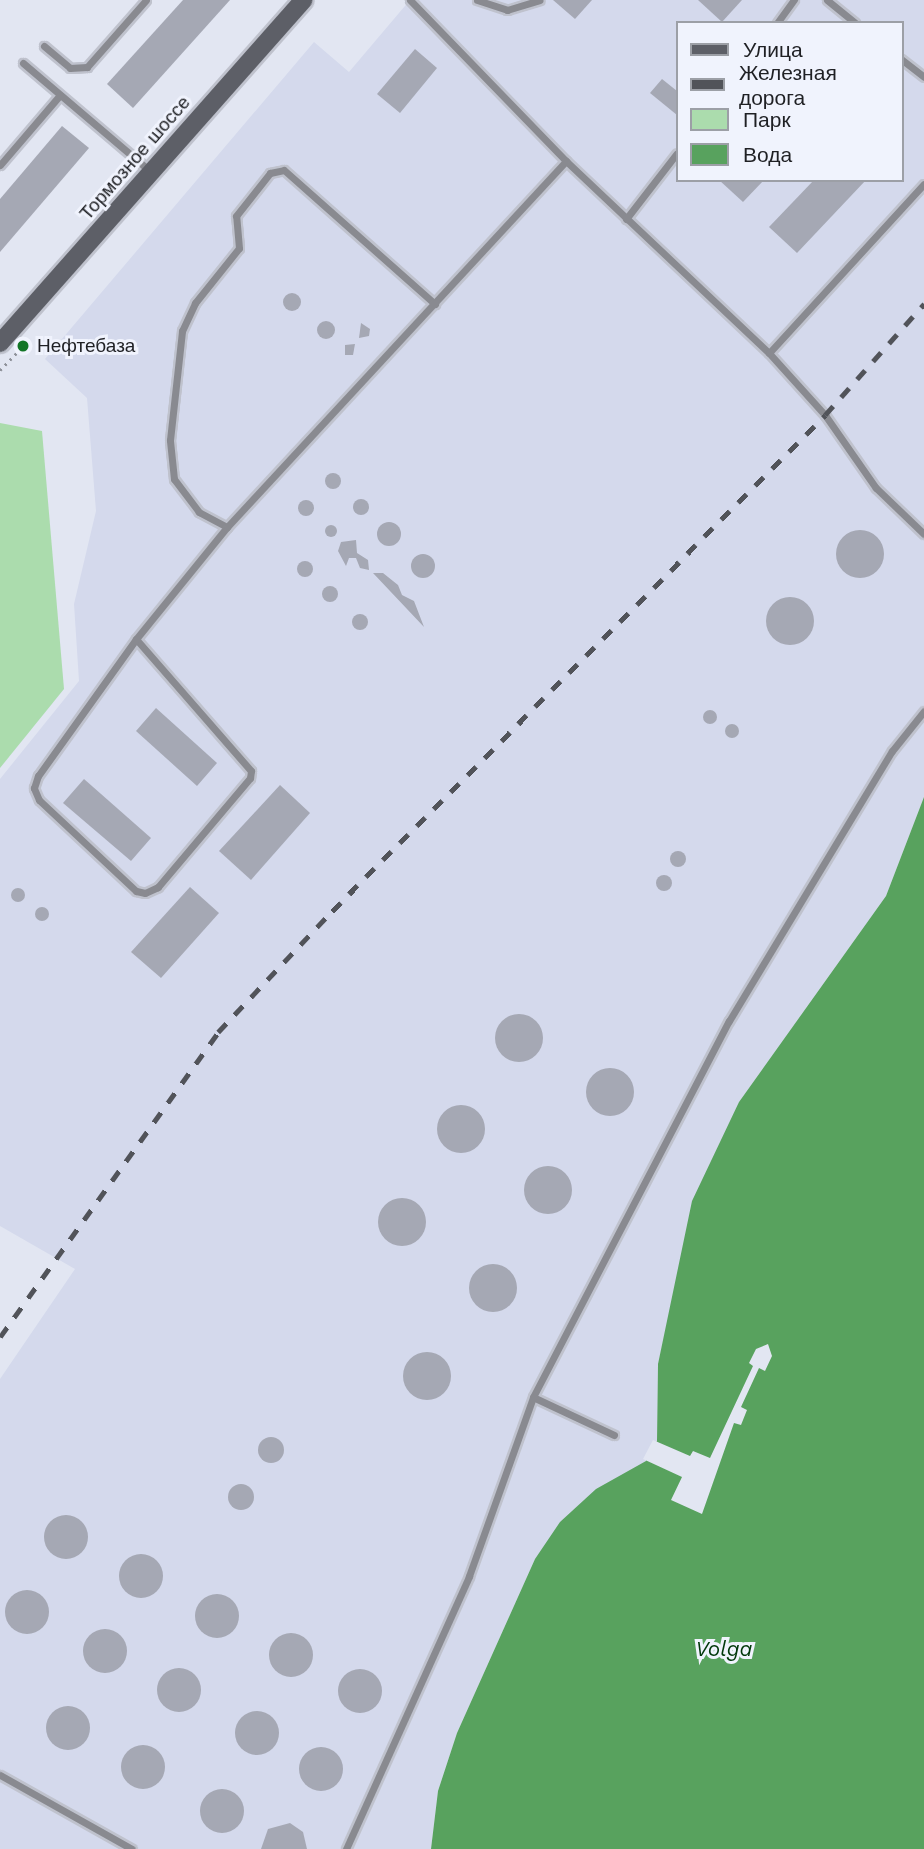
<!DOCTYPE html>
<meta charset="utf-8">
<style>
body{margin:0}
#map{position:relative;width:924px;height:1849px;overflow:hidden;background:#e2e6f2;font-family:"Work Sans",sans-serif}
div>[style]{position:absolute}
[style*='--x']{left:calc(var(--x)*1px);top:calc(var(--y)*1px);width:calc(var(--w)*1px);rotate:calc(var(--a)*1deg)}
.built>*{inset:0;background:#d4d9ec}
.green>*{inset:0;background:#abdcad}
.water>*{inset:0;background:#58a25e}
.pier>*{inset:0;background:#e2e6f2}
.building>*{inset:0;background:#a5a8b4}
.round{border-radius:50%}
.path>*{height:2.5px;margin-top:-1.25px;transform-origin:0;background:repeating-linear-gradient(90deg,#8f929a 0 2px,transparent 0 7px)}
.roads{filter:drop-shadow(2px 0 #bfc2cd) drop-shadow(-2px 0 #bfc2cd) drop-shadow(0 2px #bfc2cd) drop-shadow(0 -2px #bfc2cd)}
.lane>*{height:7px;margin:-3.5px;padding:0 3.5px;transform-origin:3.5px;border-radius:3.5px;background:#898a90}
.secondary>*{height:18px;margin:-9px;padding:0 9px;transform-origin:9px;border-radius:9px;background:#5d5f67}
.rail>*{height:4.5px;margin-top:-2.25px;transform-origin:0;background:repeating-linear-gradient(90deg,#515359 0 12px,transparent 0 24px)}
.dots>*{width:19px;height:19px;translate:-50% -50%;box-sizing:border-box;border:4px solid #f0f3fd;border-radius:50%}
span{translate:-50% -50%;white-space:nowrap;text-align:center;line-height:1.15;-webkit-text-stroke:6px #f0f3fd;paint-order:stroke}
.street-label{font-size:19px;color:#1f2024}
.poi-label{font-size:19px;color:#1f2024}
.left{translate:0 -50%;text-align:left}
.water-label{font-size:21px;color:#00380a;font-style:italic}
.legend{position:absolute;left:676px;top:21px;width:228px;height:161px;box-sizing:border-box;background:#f0f3fd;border:2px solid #9c9fa6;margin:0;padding:9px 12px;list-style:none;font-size:21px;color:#1f2024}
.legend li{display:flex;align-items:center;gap:14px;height:35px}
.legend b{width:35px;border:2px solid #9c9fa6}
</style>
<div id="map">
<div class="built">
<i style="clip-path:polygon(evenodd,410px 0,924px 0,924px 797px,886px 896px,739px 1102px,675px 1289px,658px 1364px,657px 1441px,647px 1460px,535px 1559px,457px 1733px,438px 1791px,431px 1849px,0 1849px,0 1379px,75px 1269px,0 1226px,0 779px,79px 681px,74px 604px,96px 511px,87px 398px,45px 359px,314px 42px,349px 72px,410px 0,677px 23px,901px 23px,901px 180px,677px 180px,677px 23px)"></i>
</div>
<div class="green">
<i style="clip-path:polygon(0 423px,42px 431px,64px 689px,0 768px)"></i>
</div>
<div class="water">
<i style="clip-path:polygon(924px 797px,924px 1849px,431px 1849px,438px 1791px,457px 1733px,535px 1559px,560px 1522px,596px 1489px,646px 1461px,657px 1441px,658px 1364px,692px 1201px,739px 1102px,886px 896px)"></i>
</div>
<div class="pier">
<i style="clip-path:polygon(768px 1344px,772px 1356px,765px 1371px,759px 1368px,741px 1407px,747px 1410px,741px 1425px,734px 1423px,702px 1514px,671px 1500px,682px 1477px,643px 1459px,653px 1440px,690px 1456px,693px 1451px,710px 1458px,753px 1366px,749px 1363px,756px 1349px)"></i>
</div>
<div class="building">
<i style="clip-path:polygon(183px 0,230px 0,133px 108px,107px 84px)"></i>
<i style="clip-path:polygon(553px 0,592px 0,575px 19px)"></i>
<i style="clip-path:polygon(698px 0,742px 0,722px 22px)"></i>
<i style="clip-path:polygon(415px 49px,437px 68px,400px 113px,377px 94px)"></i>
<i style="clip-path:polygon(662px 79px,677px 91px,677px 115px,650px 93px)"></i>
<i style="clip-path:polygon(62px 126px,89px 148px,0 252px,0 199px)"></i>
<i style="clip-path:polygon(719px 180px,764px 180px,743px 202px)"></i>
<i style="clip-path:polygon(814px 180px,866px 180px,797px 253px,769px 227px)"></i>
<i class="round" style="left:283px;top:293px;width:18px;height:18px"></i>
<i class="round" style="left:317px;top:321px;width:18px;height:18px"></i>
<i style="clip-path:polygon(361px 323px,370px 329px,369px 336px,359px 338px)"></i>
<i style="clip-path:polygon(355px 344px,353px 355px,345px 355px,345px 345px)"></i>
<i class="round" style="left:325px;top:473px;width:16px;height:16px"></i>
<i class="round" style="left:353px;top:499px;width:16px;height:16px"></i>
<i class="round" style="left:298px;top:500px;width:16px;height:16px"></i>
<i class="round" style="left:377px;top:522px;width:24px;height:24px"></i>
<i class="round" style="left:325px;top:525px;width:12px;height:12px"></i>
<i class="round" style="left:836px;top:530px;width:48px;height:48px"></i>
<i style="clip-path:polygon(356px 540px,357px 553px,368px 560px,369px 570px,360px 568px,356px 558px,349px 558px,346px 566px,338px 551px,341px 542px)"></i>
<i class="round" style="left:411px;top:554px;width:24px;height:24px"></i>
<i class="round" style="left:297px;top:561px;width:16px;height:16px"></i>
<i style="clip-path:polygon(373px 573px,383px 573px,398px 585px,402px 595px,414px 601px,424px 627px)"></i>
<i class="round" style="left:322px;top:586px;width:16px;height:16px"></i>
<i class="round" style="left:766px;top:597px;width:48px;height:48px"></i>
<i class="round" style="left:352px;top:614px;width:16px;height:16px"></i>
<i style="clip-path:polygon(156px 708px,217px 763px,197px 786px,136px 731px)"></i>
<i class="round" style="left:703px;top:710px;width:14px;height:14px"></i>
<i class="round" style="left:725px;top:724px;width:14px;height:14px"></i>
<i style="clip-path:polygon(84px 779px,151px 838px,131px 861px,63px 803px)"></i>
<i style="clip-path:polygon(280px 785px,310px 813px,251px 880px,219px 851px)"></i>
<i class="round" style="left:670px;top:851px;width:16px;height:16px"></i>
<i class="round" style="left:656px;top:875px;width:16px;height:16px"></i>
<i style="clip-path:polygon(190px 887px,219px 913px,161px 978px,131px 952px)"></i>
<i class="round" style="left:11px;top:888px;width:14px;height:14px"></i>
<i class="round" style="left:35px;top:907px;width:14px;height:14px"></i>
<i class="round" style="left:495px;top:1014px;width:48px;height:48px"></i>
<i class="round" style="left:586px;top:1068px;width:48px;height:48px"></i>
<i class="round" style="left:437px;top:1105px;width:48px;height:48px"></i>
<i class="round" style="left:524px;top:1166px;width:48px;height:48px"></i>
<i class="round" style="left:378px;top:1198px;width:48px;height:48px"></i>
<i class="round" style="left:469px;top:1264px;width:48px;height:48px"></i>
<i class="round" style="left:403px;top:1352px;width:48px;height:48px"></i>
<i class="round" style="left:258px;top:1437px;width:26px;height:26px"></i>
<i class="round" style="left:228px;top:1484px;width:26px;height:26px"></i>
<i class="round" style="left:44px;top:1515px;width:44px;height:44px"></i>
<i class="round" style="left:119px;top:1554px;width:44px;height:44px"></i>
<i class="round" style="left:5px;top:1590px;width:44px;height:44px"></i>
<i class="round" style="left:195px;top:1594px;width:44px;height:44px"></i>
<i class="round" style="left:83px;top:1629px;width:44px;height:44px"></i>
<i class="round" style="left:269px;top:1633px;width:44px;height:44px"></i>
<i class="round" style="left:157px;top:1668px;width:44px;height:44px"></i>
<i class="round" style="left:338px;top:1669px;width:44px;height:44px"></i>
<i class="round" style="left:46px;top:1706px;width:44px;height:44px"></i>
<i class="round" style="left:235px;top:1711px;width:44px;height:44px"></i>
<i class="round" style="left:121px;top:1745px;width:44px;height:44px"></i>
<i class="round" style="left:299px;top:1747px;width:44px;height:44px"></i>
<i class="round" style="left:200px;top:1789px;width:44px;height:44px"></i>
<i style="clip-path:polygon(290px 1823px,303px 1832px,307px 1849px,261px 1849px,268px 1829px)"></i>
</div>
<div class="path">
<i style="--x:0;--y:370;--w:33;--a:-46"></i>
</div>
<div class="roads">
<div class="lane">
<i style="--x:410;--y:0;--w:224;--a:45.9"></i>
<i style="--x:566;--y:161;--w:279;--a:43.4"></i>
<i style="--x:769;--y:353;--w:84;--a:47.9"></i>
<i style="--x:825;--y:415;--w:89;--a:55.1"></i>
<i style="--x:876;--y:488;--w:66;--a:43.8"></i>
<i style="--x:477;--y:0;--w:32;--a:18"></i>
<i style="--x:507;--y:10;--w:34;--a:-17"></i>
<i style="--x:827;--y:0;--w:36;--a:39"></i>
<i style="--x:777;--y:23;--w:29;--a:-54"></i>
<i style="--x:44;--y:46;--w:34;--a:40"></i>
<i style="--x:70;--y:68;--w:17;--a:-3"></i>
<i style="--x:87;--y:67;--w:89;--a:-48.6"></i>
<i style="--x:901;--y:59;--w:29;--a:38"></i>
<i style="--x:23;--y:63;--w:167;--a:40.4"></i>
<i style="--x:0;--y:165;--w:92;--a:-49.4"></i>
<i style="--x:626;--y:219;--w:83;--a:-52.3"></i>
<i style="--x:769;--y:353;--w:229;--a:-47.5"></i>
<i style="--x:227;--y:527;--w:32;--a:-152"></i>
<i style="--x:199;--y:512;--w:41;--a:-127.1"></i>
<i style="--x:174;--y:479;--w:39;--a:-96"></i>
<i style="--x:170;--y:440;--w:110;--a:-83.7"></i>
<i style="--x:182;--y:331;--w:31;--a:-65"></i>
<i style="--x:195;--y:303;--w:70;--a:-51.3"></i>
<i style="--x:239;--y:248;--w:32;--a:-95"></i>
<i style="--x:236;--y:216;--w:55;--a:-51.7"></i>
<i style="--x:270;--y:173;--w:14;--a:-12"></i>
<i style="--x:284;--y:170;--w:202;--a:41.6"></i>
<i style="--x:136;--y:639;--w:175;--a:48.9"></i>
<i style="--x:251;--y:771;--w:7;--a:98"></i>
<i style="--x:250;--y:778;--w:143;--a:130.2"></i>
<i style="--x:158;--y:887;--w:14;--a:155"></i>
<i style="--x:145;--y:893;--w:9;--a:-167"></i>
<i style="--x:136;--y:891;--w:133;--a:-136.8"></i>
<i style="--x:39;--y:800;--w:13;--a:-113"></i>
<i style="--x:34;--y:788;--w:13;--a:-72"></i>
<i style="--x:38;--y:776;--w:168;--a:-54.4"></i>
<i style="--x:136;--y:639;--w:144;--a:-50.9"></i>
<i style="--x:227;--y:527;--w:499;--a:-47.2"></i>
<i style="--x:614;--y:1435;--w:89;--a:-154.9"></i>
<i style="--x:533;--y:1397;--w:424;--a:-62.5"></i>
<i style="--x:729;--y:1021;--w:315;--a:-58.9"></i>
<i style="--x:892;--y:751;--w:51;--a:-51.3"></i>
<i style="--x:0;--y:1775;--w:151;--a:29.3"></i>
<i style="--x:346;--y:1849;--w:299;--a:-65.7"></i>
<i style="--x:469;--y:1576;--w:190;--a:-70.3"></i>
</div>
<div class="secondary">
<i style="--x:0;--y:343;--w:458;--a:-48.5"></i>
</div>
</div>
<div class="rail">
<i style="--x:0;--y:1337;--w:375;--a:-54.4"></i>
<i style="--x:218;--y:1032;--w:166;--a:-46.7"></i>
<i style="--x:332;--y:911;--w:699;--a:-45.17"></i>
<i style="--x:825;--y:415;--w:149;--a:-48.3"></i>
</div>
<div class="dots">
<i style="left:23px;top:346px;background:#127526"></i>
</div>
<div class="street-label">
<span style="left:135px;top:158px;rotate:-49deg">Тормозное шоссе</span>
</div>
<div class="poi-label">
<span class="left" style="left:37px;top:346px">Нефтебаза</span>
</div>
<div class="water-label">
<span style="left:724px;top:1649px">Volga</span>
</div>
<ul class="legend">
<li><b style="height:9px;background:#5d5f67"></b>Улица</li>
<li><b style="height:9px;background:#515359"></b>Железная дорога</li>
<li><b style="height:19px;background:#abdcad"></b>Парк</li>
<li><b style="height:19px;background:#58a25e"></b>Вода</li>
</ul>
</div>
